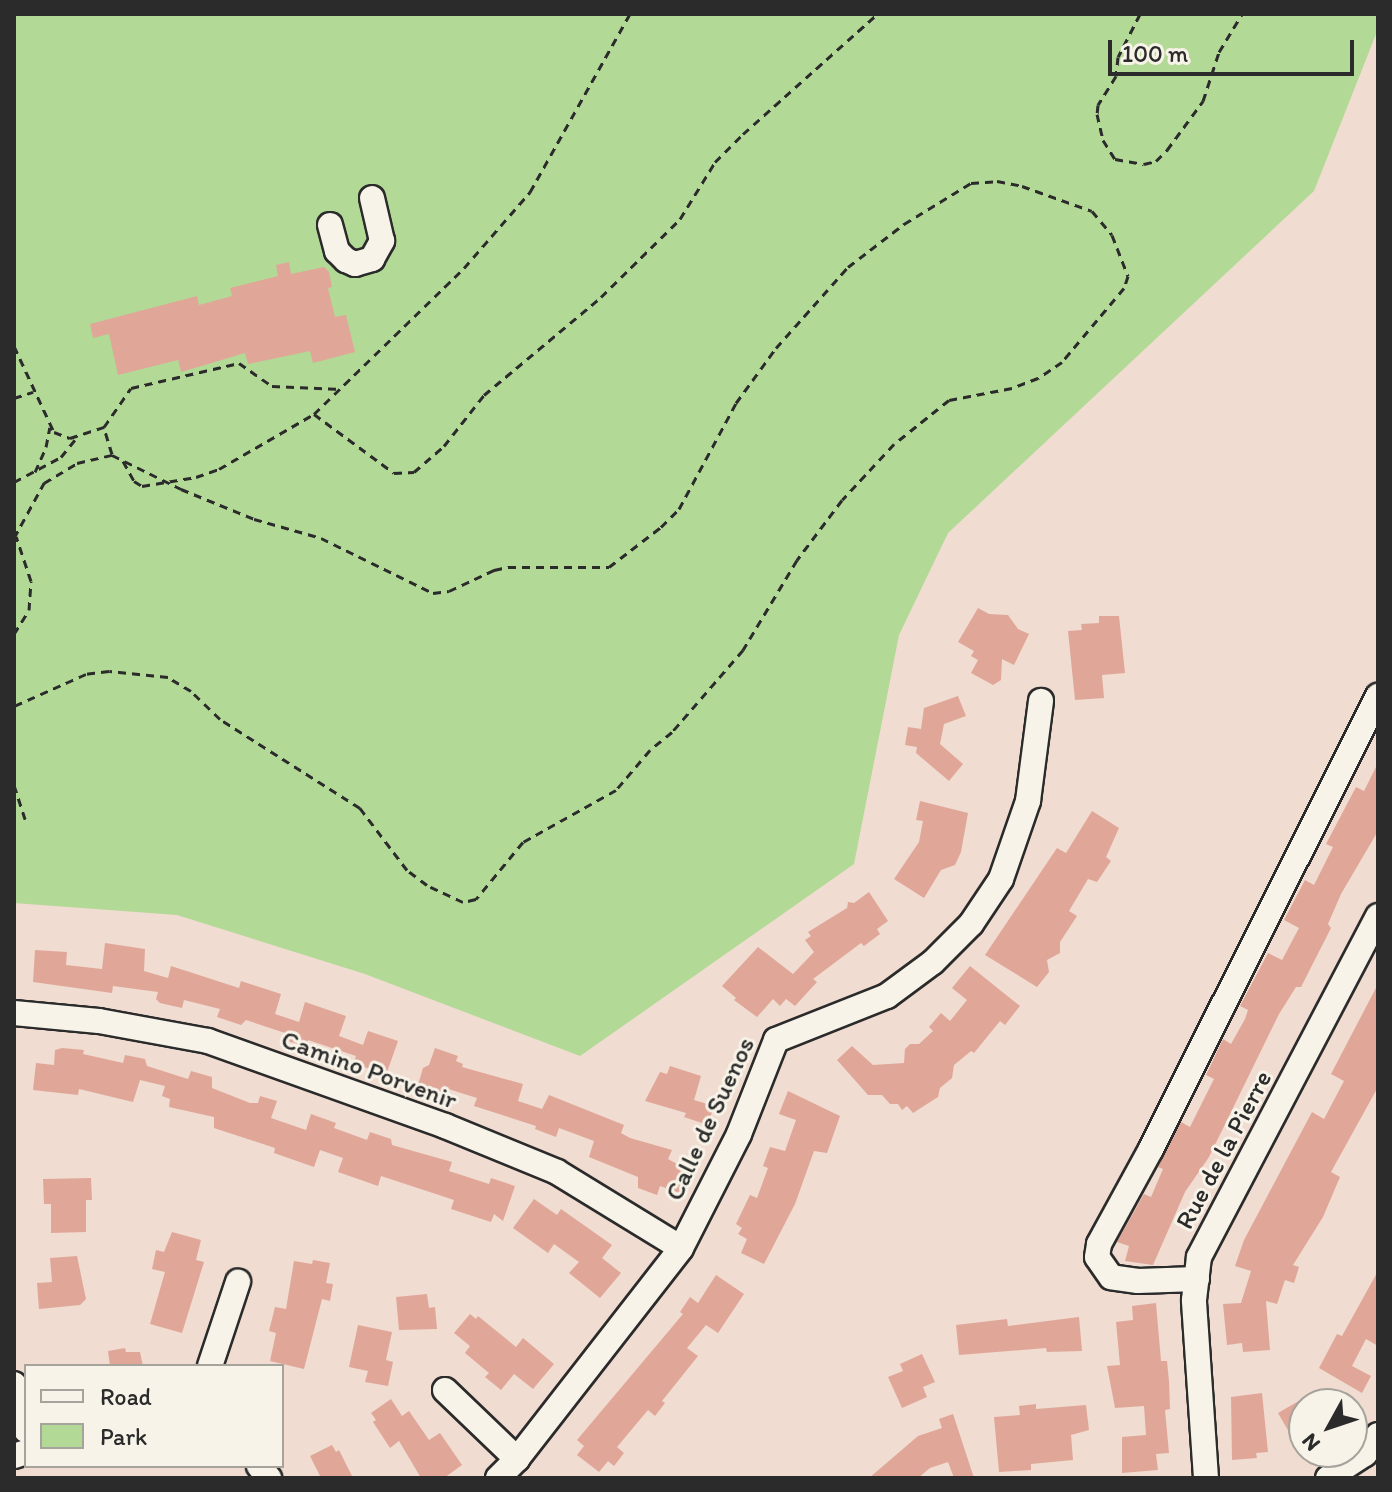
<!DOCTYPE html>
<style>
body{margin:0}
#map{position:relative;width:1392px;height:1492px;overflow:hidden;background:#f0dcd0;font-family:Itim,sans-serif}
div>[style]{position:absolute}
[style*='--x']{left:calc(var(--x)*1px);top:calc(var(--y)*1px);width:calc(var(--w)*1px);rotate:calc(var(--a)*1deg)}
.green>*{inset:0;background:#b2d995}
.building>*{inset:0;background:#e0a799}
.path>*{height:3px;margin-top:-1.5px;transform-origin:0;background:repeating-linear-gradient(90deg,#2b2b2b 0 8px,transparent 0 14px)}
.roads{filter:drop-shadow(2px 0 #2b2b2b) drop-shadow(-2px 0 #2b2b2b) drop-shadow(0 2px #2b2b2b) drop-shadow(0 -2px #2b2b2b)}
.minor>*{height:24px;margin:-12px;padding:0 12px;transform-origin:12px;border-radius:12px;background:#f7f3e8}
span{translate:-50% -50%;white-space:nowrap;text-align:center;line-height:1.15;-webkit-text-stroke:6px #f7f3e8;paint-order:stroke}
.street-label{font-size:26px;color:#2b2b2b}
.frame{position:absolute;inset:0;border:16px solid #2b2b2b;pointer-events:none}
.legend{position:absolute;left:24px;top:1364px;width:260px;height:104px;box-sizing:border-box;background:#f7f3e8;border:2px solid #a5a39c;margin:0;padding:10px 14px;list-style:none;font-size:24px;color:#2b2b2b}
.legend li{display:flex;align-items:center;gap:16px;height:40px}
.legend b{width:40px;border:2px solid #a5a39c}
.north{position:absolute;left:1288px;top:1388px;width:80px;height:80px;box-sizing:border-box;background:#f7f3e8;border:2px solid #a5a39c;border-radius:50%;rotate:230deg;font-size:22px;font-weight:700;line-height:32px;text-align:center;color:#2b2b2b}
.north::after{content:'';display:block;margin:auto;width:28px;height:36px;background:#2b2b2b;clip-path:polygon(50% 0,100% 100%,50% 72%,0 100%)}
.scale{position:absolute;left:1108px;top:40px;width:246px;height:36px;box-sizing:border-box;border:4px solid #2b2b2b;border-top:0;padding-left:10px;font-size:24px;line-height:28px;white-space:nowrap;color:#2b2b2b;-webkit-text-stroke:6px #f7f3e8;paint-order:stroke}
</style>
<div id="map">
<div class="green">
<i style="clip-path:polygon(14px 14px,1378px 14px,1378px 29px,1314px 191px,948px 533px,899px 635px,854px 864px,580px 1056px,365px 974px,177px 915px,14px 903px)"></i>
</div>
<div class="building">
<i style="clip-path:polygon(289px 262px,291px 274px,324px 267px,329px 272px,332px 287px,328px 288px,335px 317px,346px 315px,355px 352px,313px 363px,310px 351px,248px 364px,245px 353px,181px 372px,178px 360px,118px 375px,109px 334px,93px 338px,90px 324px,197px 296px,199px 305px,232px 296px,230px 288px,278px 276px,276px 265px)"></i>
<i style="clip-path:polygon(978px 608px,989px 614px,1008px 615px,1018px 629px,1029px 634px,1014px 665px,1002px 659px,1001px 680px,993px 685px,971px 673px,978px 660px,971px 656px,974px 651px,958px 642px)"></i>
<i style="clip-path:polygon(1099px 616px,1119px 616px,1125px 673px,1102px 675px,1104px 698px,1075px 700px,1068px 631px,1082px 630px,1081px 624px,1099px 623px)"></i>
<i style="clip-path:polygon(958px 696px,966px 716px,944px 724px,940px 744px,963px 764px,949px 781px,916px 753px,917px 747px,905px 745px,908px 727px,921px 729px,924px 708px)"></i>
<i style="clip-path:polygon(1378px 763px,1378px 831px,1341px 894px,1328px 924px,1331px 928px,1301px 987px,1296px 987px,1279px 1014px,1209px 1157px,1185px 1192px,1153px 1265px,1125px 1261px,1129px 1246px,1117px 1242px,1144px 1194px,1151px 1197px,1163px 1169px,1158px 1167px,1181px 1122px,1190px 1127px,1214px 1079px,1206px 1075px,1223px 1039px,1231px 1044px,1245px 1019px,1248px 1010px,1240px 1006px,1268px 953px,1282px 960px,1299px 928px,1284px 920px,1305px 880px,1314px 885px,1333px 847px,1326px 844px,1356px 787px,1364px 791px)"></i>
<i style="clip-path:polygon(920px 801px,968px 813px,961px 852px,955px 865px,941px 870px,924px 898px,894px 879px,919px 842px,923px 821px,916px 820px)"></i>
<i style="clip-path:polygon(1092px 811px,1119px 828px,1106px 857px,1111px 861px,1097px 882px,1088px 879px,1069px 911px,1077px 916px,1060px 942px,1060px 953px,1047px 960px,1049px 972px,1037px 987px,985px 955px,1057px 848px,1066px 853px)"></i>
<i style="clip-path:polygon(869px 892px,888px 921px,877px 929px,880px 934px,864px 946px,861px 943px,813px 979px,817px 982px,795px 1006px,786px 999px,780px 1006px,773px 999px,757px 1017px,734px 1000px,736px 998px,722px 986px,758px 947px,793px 974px,814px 952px,805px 940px,811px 936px,808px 932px,847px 908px,848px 902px,854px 903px)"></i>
<i style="clip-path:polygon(105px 943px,145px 949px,144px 971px,168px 978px,171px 966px,239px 988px,241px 981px,281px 994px,275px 1014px,299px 1022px,305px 1002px,346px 1016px,339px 1036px,363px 1045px,368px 1031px,398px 1041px,386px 1075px,353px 1063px,356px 1056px,308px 1040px,306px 1047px,282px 1039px,285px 1033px,246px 1020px,241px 1025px,217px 1017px,220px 1009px,184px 1000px,182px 1008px,160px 1003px,156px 999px,158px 992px,113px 986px,112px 993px,33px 982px,35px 950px,67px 952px,66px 965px,102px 969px)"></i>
<i style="clip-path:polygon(970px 966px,1020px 1006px,1005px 1025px,1000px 1021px,974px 1053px,971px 1051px,954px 1065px,952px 1078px,940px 1088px,938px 1097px,913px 1113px,907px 1106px,902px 1110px,898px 1104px,890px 1104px,882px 1095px,868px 1095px,837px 1060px,852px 1046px,873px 1065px,904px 1063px,905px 1049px,910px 1044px,919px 1044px,933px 1031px,929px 1027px,941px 1013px,950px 1021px,967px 1000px,952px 988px)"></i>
<i style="clip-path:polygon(1378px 984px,1378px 1087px,1331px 1172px,1340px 1177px,1323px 1217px,1293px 1265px,1299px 1267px,1294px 1283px,1285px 1280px,1277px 1304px,1266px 1301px,1270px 1350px,1243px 1352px,1242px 1343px,1227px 1345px,1223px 1304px,1241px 1303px,1251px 1271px,1235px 1266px,1244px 1240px,1312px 1112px,1324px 1119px,1344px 1081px,1331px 1074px)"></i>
<i style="clip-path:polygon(62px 1048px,84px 1050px,83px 1054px,123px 1063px,125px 1055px,145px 1059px,147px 1066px,188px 1079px,191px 1071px,212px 1077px,212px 1088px,250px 1103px,258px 1103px,260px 1096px,277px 1101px,271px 1118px,306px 1130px,311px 1114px,336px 1123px,334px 1128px,367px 1140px,370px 1132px,391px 1139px,392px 1145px,452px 1162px,449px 1171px,489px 1184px,491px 1178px,515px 1186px,503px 1221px,494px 1214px,491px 1222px,451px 1209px,454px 1200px,381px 1176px,378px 1186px,338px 1172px,343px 1158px,320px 1150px,314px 1167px,274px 1153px,275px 1148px,214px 1128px,214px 1117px,169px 1107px,170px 1099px,162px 1096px,165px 1086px,140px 1080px,133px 1102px,79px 1089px,78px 1095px,33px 1090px,36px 1063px,54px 1065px,55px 1050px)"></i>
<i style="clip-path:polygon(435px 1048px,458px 1056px,456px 1061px,463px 1064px,462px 1067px,523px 1084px,518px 1101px,542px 1109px,549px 1095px,624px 1125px,621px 1133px,630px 1138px,672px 1150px,668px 1159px,688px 1170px,680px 1193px,660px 1186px,657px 1195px,638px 1188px,638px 1177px,589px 1157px,594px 1141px,559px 1128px,556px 1137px,535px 1129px,536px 1126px,474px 1106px,477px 1098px,442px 1087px,440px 1095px,420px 1089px,418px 1085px,423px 1068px,429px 1065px)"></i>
<i style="clip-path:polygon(670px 1066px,701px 1076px,694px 1100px,714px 1106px,708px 1125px,684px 1117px,686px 1113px,645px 1101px,660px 1072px,667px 1074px)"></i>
<i style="clip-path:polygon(788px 1091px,840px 1116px,827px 1153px,814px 1151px,795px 1204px,764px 1264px,741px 1253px,747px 1239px,738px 1234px,742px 1228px,736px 1224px,750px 1195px,757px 1198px,768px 1168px,763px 1166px,770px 1147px,785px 1151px,796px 1120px,779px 1114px)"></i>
<i style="clip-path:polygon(91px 1178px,92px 1200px,86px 1200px,86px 1232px,51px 1233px,51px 1204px,44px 1204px,43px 1179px)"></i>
<i style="clip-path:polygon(534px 1199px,557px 1215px,561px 1209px,612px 1245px,602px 1258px,621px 1273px,600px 1298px,569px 1273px,579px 1262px,554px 1244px,548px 1253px,513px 1228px)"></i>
<i style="clip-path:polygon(172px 1232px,201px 1240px,196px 1260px,204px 1262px,182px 1333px,150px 1324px,165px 1272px,152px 1269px,156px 1250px,164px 1252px)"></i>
<i style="clip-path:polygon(77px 1256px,86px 1299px,80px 1305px,39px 1309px,37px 1283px,52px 1282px,50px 1258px)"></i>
<i style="clip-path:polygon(313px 1260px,330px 1263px,326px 1283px,333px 1284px,330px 1301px,322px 1299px,304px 1369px,270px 1361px,276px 1333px,269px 1331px,275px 1307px,286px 1309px,294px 1261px,312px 1264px)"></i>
<i style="clip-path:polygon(1378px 1271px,1378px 1346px,1366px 1339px,1352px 1366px,1371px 1376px,1362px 1393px,1319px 1368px,1337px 1334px,1342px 1336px)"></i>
<i style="clip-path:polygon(716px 1275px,744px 1294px,718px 1333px,706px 1325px,687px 1348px,698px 1356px,662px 1401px,665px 1403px,655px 1416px,648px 1410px,617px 1447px,624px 1453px,614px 1466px,608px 1461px,599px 1472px,577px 1455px,584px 1446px,577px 1440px,683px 1314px,680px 1312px,690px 1297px,698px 1303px)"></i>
<i style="clip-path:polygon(427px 1294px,429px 1308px,435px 1307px,437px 1329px,399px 1330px,396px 1297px)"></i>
<i style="clip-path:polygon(1156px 1303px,1161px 1361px,1167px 1361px,1169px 1381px,1170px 1409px,1165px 1410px,1169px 1453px,1156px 1454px,1158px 1470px,1122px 1473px,1122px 1437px,1146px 1435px,1144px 1406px,1115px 1408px,1107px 1366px,1120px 1365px,1116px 1322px,1133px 1320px,1132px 1306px)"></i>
<i style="clip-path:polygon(470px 1314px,476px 1319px,478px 1316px,516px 1347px,523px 1338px,554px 1364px,533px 1389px,514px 1374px,501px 1390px,485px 1377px,489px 1373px,465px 1353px,470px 1346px,454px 1333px)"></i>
<i style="clip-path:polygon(1079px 1317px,1082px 1351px,1047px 1352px,1046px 1348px,959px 1355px,956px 1325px,1007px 1319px,1008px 1326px)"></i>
<i style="clip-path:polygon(358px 1325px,392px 1332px,386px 1360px,393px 1362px,388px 1386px,365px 1382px,368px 1371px,349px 1367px)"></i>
<i style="clip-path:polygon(125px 1348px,126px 1352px,140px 1352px,143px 1366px,110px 1366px,108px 1351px)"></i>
<i style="clip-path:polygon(922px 1354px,935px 1382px,923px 1387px,927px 1397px,902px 1408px,888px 1377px,903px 1371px,900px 1364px)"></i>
<i style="clip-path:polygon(1262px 1393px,1268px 1452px,1256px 1453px,1257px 1458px,1232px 1460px,1231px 1397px)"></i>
<i style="clip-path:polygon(1304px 1398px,1304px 1458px,1278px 1413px)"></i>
<i style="clip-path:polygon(391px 1399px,402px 1416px,409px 1411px,429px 1440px,440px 1433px,462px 1465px,444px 1478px,421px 1478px,399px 1441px,390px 1448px,373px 1422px,376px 1420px,371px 1413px)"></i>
<i style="clip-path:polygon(1036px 1404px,1036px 1409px,1086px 1405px,1089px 1430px,1071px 1435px,1073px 1460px,1031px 1464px,1031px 1470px,999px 1472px,994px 1417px,1020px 1415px,1019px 1406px)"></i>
<i style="clip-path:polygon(953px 1414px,974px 1478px,954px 1478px,948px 1462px,930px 1468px,918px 1478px,869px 1478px,918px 1436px,942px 1428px,939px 1419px)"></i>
<i style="clip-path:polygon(332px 1445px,336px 1452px,339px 1450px,353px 1478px,321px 1478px,310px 1456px)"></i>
</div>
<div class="path">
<i style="--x:1140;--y:14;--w:48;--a:117.1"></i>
<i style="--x:1118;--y:57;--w:19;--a:96"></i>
<i style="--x:1116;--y:76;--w:34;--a:122"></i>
<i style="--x:1098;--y:105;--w:9;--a:96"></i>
<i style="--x:1097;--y:114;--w:27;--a:77"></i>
<i style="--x:1103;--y:140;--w:22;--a:58"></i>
<i style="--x:1115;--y:159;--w:29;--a:10"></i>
<i style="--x:1144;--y:164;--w:12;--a:-14"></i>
<i style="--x:1156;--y:161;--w:16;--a:-45"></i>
<i style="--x:1167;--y:150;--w:61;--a:-53.7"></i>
<i style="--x:1203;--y:101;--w:52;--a:-71.9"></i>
<i style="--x:1219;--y:52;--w:44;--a:-58.8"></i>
<i style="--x:14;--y:346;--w:95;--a:65.1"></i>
<i style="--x:54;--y:432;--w:17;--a:21"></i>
<i style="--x:70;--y:438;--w:36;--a:-18"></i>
<i style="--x:14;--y:398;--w:20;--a:-18"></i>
<i style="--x:314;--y:414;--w:99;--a:36.4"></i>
<i style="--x:394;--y:473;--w:20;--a:-3"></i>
<i style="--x:414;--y:472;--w:40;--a:-41"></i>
<i style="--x:444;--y:446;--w:65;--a:-51.9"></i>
<i style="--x:484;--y:395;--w:153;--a:-39.9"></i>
<i style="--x:601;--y:297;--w:111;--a:-44.6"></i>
<i style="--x:680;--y:219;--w:67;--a:-58.4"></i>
<i style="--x:715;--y:162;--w:40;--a:-45"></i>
<i style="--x:743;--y:134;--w:180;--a:-41.8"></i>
<i style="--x:112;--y:454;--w:28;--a:-107"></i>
<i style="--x:104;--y:427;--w:47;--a:-55.3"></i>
<i style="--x:131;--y:388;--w:111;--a:-13"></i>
<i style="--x:239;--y:363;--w:40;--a:34.9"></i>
<i style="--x:272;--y:386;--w:69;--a:2.5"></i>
<i style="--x:123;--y:461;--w:23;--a:61"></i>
<i style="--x:134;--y:481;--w:9;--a:32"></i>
<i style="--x:142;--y:486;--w:55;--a:-9.5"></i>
<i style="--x:196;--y:477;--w:24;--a:-19"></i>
<i style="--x:219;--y:469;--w:110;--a:-30.1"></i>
<i style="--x:314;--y:414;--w:209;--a:-44.2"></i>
<i style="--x:464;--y:268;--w:101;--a:-49"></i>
<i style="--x:530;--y:192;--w:204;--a:-60.7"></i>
<i style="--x:35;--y:472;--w:27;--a:-66"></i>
<i style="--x:46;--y:447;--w:20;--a:-79"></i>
<i style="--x:14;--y:482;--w:53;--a:-28"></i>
<i style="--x:61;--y:457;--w:26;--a:-51"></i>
<i style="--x:14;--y:538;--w:63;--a:-61.4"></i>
<i style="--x:44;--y:483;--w:39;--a:-31"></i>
<i style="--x:77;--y:463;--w:36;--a:-13"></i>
<i style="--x:112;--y:455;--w:77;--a:26.2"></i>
<i style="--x:181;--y:489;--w:79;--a:22.3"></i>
<i style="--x:254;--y:519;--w:70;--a:15.8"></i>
<i style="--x:321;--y:538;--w:125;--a:26.2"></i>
<i style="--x:433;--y:593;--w:16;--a:-7"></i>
<i style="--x:449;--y:591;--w:50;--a:-25"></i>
<i style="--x:494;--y:570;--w:14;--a:-12"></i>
<i style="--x:508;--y:567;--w:101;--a:0"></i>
<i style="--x:609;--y:567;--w:66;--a:-37.6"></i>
<i style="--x:661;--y:527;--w:25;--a:-45"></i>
<i style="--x:679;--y:509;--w:120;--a:-61.7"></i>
<i style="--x:736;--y:403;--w:68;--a:-54"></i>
<i style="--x:776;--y:348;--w:108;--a:-48.4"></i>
<i style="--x:848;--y:267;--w:71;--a:-37.5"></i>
<i style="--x:904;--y:224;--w:79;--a:-31.5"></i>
<i style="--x:971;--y:183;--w:26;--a:-4"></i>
<i style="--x:997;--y:181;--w:25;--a:11"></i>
<i style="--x:1022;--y:186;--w:74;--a:19.7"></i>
<i style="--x:1092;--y:211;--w:31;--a:50"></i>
<i style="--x:1112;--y:235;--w:44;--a:68.7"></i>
<i style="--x:1128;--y:276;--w:13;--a:108"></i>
<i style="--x:1124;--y:288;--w:97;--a:130"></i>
<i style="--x:1062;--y:362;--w:29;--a:146"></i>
<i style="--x:1038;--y:378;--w:28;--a:159"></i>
<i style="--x:1012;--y:388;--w:64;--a:169.2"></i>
<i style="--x:949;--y:400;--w:70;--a:141.3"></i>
<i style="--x:894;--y:444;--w:76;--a:132.9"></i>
<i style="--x:842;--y:500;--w:75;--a:126.9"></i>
<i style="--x:797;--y:560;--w:105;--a:121"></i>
<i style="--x:743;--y:650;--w:108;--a:130.9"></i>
<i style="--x:672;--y:732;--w:28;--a:141"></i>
<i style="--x:650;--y:750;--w:52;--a:130.4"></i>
<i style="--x:616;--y:790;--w:107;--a:150.8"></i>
<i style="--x:523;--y:842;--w:74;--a:129.5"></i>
<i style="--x:476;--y:899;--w:13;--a:167"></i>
<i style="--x:463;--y:902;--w:40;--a:-155"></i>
<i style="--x:427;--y:885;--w:25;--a:-143"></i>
<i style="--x:407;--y:870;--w:78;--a:-127.2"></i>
<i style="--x:360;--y:808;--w:166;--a:-147.6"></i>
<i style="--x:220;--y:719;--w:40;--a:-136"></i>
<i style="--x:191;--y:691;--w:27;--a:-149"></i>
<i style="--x:168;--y:677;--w:59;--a:-174.2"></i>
<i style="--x:109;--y:671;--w:23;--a:173"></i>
<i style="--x:86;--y:674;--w:79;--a:156"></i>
<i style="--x:14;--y:634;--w:28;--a:-58"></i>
<i style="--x:29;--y:610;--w:29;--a:-86"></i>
<i style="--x:31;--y:581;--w:47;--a:-108.4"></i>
<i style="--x:14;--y:785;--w:36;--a:72"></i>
</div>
<div class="roads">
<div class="minor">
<i style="--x:330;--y:225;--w:27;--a:75"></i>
<i style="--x:337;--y:251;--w:13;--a:45"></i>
<i style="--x:346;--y:260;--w:10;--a:24"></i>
<i style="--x:355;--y:264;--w:18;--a:-16"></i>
<i style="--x:372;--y:259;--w:21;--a:-61"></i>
<i style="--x:382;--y:241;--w:44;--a:-103.1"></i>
<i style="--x:14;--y:1013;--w:85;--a:5.4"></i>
<i style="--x:99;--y:1021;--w:111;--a:10.4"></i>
<i style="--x:208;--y:1041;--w:252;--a:19.7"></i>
<i style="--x:445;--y:1126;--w:121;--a:22.3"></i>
<i style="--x:557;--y:1172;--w:145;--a:31.5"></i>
<i style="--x:1197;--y:1279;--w:59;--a:178.1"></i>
<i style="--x:1138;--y:1281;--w:27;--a:-172"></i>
<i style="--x:1111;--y:1277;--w:24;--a:-125"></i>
<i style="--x:1097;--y:1257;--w:13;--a:-81"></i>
<i style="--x:1099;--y:1244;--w:108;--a:-61.3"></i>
<i style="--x:1151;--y:1149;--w:507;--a:-63.38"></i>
<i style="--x:210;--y:1366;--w:89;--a:-71.6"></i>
<i style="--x:14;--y:1384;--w:48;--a:75.4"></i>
<i style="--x:445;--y:1390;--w:100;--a:43.8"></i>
<i style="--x:14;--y:1456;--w:13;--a:-18"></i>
<i style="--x:259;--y:1466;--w:16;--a:50"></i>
<i style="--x:498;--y:1478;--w:27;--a:-45"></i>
<i style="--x:517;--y:1459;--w:267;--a:-52.1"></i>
<i style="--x:681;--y:1248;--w:128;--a:-63"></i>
<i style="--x:739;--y:1134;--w:101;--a:-68.5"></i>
<i style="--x:776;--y:1040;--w:119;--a:-21.6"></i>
<i style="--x:887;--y:996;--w:57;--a:-36.5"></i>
<i style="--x:933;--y:962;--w:54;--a:-45"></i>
<i style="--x:971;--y:924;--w:54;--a:-56.3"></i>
<i style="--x:1001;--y:879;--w:83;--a:-70.9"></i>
<i style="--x:1028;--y:801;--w:101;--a:-82.6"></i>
<i style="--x:1206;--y:1478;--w:178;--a:-93.9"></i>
<i style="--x:1194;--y:1300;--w:43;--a:-83.4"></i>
<i style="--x:1199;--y:1257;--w:385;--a:-62.3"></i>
<i style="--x:1328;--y:1478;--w:44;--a:-33"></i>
<i style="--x:1365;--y:1454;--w:23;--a:-56"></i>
</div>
</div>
<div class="street-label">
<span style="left:369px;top:1070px;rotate:20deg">Camino Porvenir</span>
<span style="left:710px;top:1119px;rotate:-65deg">Calle de Suenos</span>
<span style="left:1224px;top:1150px;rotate:-62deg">Rue de la Pierre</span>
</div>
<div class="frame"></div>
<ul class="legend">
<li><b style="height:10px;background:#f7f3e8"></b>Road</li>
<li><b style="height:22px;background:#b2d995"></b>Park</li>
</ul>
<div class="north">N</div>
<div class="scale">100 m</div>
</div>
